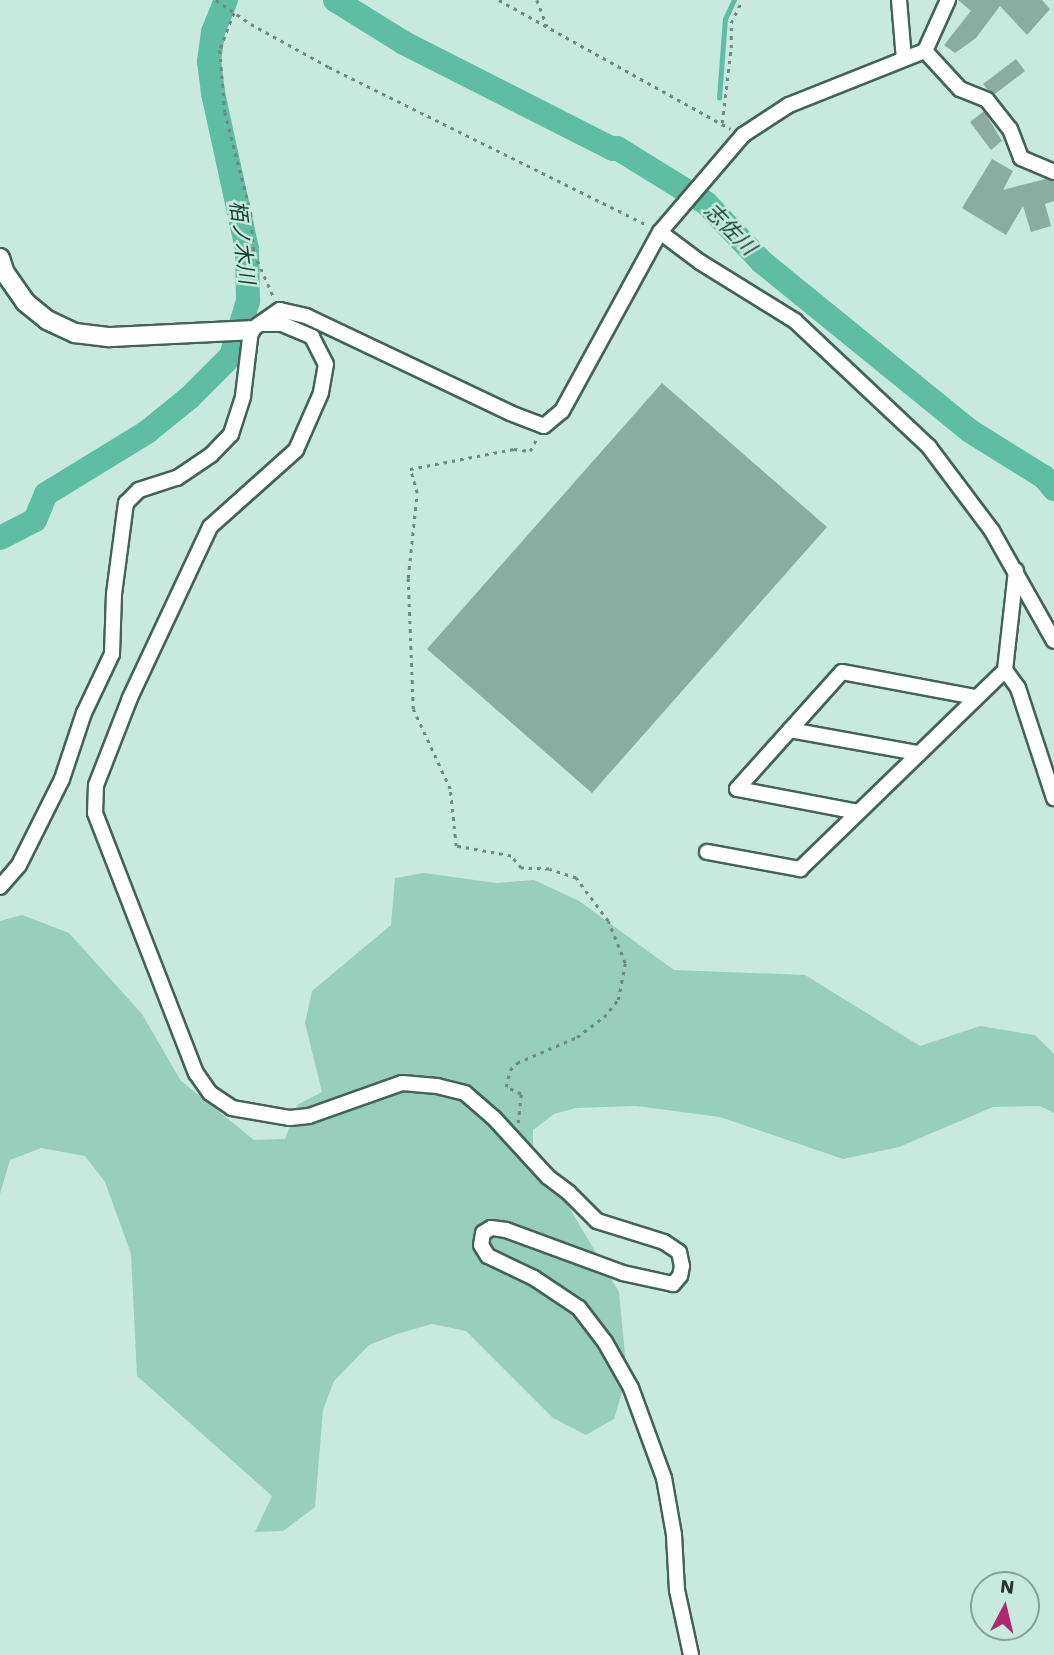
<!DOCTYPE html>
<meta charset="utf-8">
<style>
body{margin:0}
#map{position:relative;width:1054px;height:1655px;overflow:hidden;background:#c8eade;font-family:"Work Sans","Noto Sans JP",sans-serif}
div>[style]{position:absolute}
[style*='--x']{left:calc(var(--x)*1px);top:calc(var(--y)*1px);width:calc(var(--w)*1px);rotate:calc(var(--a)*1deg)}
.green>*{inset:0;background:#97cebc}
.stream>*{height:4.5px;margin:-2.25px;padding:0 2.25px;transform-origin:2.25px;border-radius:2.25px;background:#5ebda2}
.river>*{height:24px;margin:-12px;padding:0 12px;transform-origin:12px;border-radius:12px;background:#5ebda2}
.building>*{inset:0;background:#8caca1}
.path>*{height:2.5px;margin-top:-1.25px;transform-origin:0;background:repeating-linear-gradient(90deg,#708880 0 3.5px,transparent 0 8.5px)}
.roads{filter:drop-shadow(2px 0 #446258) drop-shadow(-2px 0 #446258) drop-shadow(0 2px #446258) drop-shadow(0 -2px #446258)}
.minor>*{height:14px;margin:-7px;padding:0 7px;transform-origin:7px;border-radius:7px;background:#fff}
.tertiary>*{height:18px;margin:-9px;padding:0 9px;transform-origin:9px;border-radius:9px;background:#fff}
span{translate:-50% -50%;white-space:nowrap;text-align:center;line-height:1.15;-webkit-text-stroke:5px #c8eade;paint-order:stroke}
.water-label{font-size:21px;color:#164135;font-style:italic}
.north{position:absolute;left:970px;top:1571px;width:70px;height:70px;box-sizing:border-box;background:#c8eade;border:2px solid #87a198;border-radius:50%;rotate:7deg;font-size:19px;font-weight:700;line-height:28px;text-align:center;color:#25332e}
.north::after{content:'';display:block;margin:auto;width:24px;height:32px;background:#ae2970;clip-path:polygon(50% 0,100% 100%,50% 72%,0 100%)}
</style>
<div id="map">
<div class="green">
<i style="clip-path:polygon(424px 873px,496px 883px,534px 880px,579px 901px,674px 970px,805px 975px,920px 1046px,980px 1026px,1035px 1035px,1054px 1054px,1054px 1113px,1040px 1106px,993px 1107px,899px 1147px,843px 1159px,720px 1117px,636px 1106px,576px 1108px,554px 1114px,533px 1130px,533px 1146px,619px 1292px,627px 1376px,614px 1419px,586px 1435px,553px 1418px,466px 1331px,432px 1324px,397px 1334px,369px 1345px,334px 1381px,323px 1410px,315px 1507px,283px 1531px,255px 1532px,272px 1496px,137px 1376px,131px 1254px,105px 1182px,85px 1156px,41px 1148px,10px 1160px,0 1194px,0 921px,22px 915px,69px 933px,142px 1014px,181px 1081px,254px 1140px,285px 1139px,297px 1105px,322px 1092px,305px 1023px,312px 991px,391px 925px,395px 878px)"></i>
</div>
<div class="stream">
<i style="--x:719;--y:98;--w:79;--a:-85.7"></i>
<i style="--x:725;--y:19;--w:21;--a:-65"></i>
</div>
<div class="river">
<i style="--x:335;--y:0;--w:81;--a:31.9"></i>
<i style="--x:404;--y:43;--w:234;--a:26.9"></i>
<i style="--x:613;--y:149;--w:4;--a:-14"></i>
<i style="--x:617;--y:148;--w:105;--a:31.7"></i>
<i style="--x:706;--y:203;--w:81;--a:46.5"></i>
<i style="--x:762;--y:262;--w:268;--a:39.1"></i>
<i style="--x:970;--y:431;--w:87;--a:31.9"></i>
<i style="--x:1044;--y:477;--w:16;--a:50"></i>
<i style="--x:0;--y:538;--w:39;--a:-27"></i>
<i style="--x:35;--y:520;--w:28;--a:-67"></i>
<i style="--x:46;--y:494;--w:119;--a:-31.5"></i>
<i style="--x:147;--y:432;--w:55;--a:-39.1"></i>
<i style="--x:190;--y:397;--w:58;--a:-45"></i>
<i style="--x:231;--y:356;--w:58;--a:-72.8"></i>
<i style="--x:248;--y:301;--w:52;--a:-91.1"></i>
<i style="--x:247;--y:249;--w:160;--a:-102.3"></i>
<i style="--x:213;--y:93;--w:32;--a:-97"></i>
<i style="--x:209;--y:61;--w:29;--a:-82"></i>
<i style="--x:213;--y:32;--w:35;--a:-68"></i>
</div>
<div class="building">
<i style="clip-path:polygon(958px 0,1042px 0,1050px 9px,1027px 35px,1000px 6px,976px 38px,955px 53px,944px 45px,971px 11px)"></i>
<i style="clip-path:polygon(1016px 59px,1025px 71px,995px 94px,988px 90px,983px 84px)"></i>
<i style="clip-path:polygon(984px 111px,1002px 141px,991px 150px,970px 122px)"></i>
<i style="clip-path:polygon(992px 159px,1013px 171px,1003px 190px,1045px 179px,1054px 181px,1054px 201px,1045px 204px,1051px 226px,1031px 232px,1023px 206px,1006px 235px,962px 208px)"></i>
<i style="clip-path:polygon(662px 383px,827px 527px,592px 793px,427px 649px)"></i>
</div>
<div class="path">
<i style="--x:216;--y:0;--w:42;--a:34.4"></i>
<i style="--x:251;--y:24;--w:89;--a:28.9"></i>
<i style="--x:329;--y:67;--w:355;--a:26.4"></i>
<i style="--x:499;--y:0;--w:265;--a:29.1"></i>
<i style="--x:537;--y:0;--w:28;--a:69"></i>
<i style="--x:234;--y:13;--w:40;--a:111"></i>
<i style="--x:220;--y:50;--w:62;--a:85.4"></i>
<i style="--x:225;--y:112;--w:104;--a:75.6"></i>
<i style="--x:251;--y:213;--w:40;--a:85.7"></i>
<i style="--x:254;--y:253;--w:51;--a:65.9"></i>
<i style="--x:722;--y:123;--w:76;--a:-83.2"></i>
<i style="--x:731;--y:48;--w:25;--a:-90"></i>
<i style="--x:731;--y:23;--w:25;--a:-64"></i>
<i style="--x:518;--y:1123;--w:29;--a:-84"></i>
<i style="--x:521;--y:1094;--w:17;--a:-155"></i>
<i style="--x:506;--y:1087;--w:17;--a:-77"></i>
<i style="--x:510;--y:1070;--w:10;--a:-45"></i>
<i style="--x:517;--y:1063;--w:65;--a:-23.4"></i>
<i style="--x:577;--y:1037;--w:34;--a:-37"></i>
<i style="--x:604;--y:1017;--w:22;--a:-51"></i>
<i style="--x:618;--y:1000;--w:38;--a:-79"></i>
<i style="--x:625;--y:963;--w:45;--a:-112"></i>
<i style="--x:608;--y:921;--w:54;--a:-126.7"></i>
<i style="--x:576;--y:878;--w:28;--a:-162"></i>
<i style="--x:549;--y:869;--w:28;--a:-178"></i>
<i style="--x:521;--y:868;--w:16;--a:-130"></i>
<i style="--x:511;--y:856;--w:56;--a:-169.7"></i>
<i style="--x:456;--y:846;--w:57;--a:-96"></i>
<i style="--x:450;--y:789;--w:88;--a:-114.8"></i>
<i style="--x:413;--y:709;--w:131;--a:-92.2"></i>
<i style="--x:408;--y:578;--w:85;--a:-84"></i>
<i style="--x:417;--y:493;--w:25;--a:-106"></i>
<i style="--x:410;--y:469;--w:106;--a:-10.9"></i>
<i style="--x:514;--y:449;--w:16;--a:7"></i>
<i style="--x:530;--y:451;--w:15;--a:-62"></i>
</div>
<div class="roads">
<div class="minor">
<i style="--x:899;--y:0;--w:59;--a:85.2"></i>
<i style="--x:925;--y:51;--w:52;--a:47.4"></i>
<i style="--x:960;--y:89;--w:29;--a:22"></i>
<i style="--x:987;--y:100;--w:37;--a:52"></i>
<i style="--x:1010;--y:129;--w:31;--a:69"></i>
<i style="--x:1021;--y:158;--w:36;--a:23"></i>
<i style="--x:660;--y:232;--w:50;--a:36.9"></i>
<i style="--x:700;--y:262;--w:112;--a:31.8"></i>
<i style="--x:795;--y:321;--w:184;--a:43.2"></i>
<i style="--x:929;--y:447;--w:105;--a:53.1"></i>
<i style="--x:992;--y:531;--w:126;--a:60.6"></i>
<i style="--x:263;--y:324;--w:19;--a:0"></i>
<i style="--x:282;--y:324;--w:33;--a:23"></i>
<i style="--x:312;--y:337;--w:30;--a:63"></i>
<i style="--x:326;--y:364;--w:29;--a:100"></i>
<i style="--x:321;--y:393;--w:62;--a:113.7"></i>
<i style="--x:296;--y:450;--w:115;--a:138.2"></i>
<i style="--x:210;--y:527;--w:189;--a:115.1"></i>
<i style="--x:130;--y:698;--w:93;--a:111.3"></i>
<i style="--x:96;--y:785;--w:28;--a:92"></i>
<i style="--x:95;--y:813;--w:279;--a:68.8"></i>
<i style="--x:196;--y:1073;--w:24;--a:55"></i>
<i style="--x:210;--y:1093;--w:27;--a:34"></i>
<i style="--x:232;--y:1108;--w:59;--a:9.8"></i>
<i style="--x:290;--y:1118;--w:19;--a:-6"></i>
<i style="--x:309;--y:1116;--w:99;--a:-19.5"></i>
<i style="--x:402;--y:1083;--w:35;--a:5"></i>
<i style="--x:437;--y:1086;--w:29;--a:14"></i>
<i style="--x:465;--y:1093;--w:37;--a:41"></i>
<i style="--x:493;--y:1117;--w:81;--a:47.5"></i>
<i style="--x:548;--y:1177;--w:26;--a:37"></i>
<i style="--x:569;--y:1193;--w:40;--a:45"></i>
<i style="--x:597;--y:1221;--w:70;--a:17.4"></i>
<i style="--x:664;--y:1242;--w:18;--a:34"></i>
<i style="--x:679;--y:1252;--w:14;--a:78"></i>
<i style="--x:682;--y:1266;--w:10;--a:101"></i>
<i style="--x:680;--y:1276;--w:11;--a:131"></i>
<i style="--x:673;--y:1284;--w:51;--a:-167.6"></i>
<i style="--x:623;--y:1273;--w:125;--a:-159.8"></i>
<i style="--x:506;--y:1230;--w:15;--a:-172"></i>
<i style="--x:491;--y:1228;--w:9;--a:148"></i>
<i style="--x:483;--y:1233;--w:12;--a:99"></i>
<i style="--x:481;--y:1245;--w:13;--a:58"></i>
<i style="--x:488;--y:1256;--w:51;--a:25.6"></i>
<i style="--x:534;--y:1278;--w:54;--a:33.7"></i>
<i style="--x:579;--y:1308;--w:43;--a:52.6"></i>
<i style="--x:605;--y:1342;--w:53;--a:60.5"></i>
<i style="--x:631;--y:1388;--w:96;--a:69.9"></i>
<i style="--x:664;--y:1478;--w:58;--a:80"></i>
<i style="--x:674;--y:1535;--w:55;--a:86.9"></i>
<i style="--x:677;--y:1590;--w:66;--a:77.8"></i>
<i style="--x:1005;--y:670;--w:22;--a:54"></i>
<i style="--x:1018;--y:688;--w:116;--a:71.9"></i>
<i style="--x:790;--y:730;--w:130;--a:10.2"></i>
<i style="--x:858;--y:812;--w:123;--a:-169.2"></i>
<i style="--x:737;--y:789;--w:157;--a:-48.1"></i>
<i style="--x:842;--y:672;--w:136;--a:10.6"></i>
<i style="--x:707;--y:852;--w:95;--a:10.4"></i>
<i style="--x:800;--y:869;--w:286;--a:-44.1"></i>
<i style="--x:1005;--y:670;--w:100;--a:-83.7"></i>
<i style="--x:0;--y:887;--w:29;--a:-49"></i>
<i style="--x:19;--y:865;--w:96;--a:-63.4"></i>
<i style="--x:62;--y:779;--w:70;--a:-71.6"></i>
<i style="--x:84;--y:713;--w:65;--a:-64.6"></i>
<i style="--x:112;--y:654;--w:60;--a:-88.1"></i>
<i style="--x:114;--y:594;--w:92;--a:-82.5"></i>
<i style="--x:126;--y:503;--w:18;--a:-45"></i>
<i style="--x:139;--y:490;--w:40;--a:-18"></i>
<i style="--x:177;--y:478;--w:41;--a:-34.1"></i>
<i style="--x:211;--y:455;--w:29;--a:-46"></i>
<i style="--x:231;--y:434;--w:40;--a:-72"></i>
<i style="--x:243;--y:396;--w:66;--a:-83.1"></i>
<i style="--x:251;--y:330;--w:35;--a:-35"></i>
<i style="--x:280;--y:310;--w:27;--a:13"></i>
<i style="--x:306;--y:316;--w:226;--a:25.4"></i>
<i style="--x:510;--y:413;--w:36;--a:21"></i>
<i style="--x:544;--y:426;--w:23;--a:-40"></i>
<i style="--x:562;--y:411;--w:204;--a:-61.3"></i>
<i style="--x:660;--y:232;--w:128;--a:-49.4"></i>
<i style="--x:743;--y:135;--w:55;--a:-33.1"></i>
<i style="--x:789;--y:105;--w:146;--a:-21.7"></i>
<i style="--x:925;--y:51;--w:56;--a:-65.7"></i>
</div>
<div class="tertiary">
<i style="--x:0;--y:258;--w:16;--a:72"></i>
<i style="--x:5;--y:273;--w:35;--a:55"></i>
<i style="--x:25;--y:302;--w:28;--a:39"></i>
<i style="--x:47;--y:320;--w:31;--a:25"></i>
<i style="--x:75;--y:333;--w:35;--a:7"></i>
<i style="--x:110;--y:337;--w:141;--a:-2.8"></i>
</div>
</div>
<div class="water-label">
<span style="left:730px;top:229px;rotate:45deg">志佐川</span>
<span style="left:242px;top:242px;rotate:83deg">栢ノ木川</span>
</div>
<div class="north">N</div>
</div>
